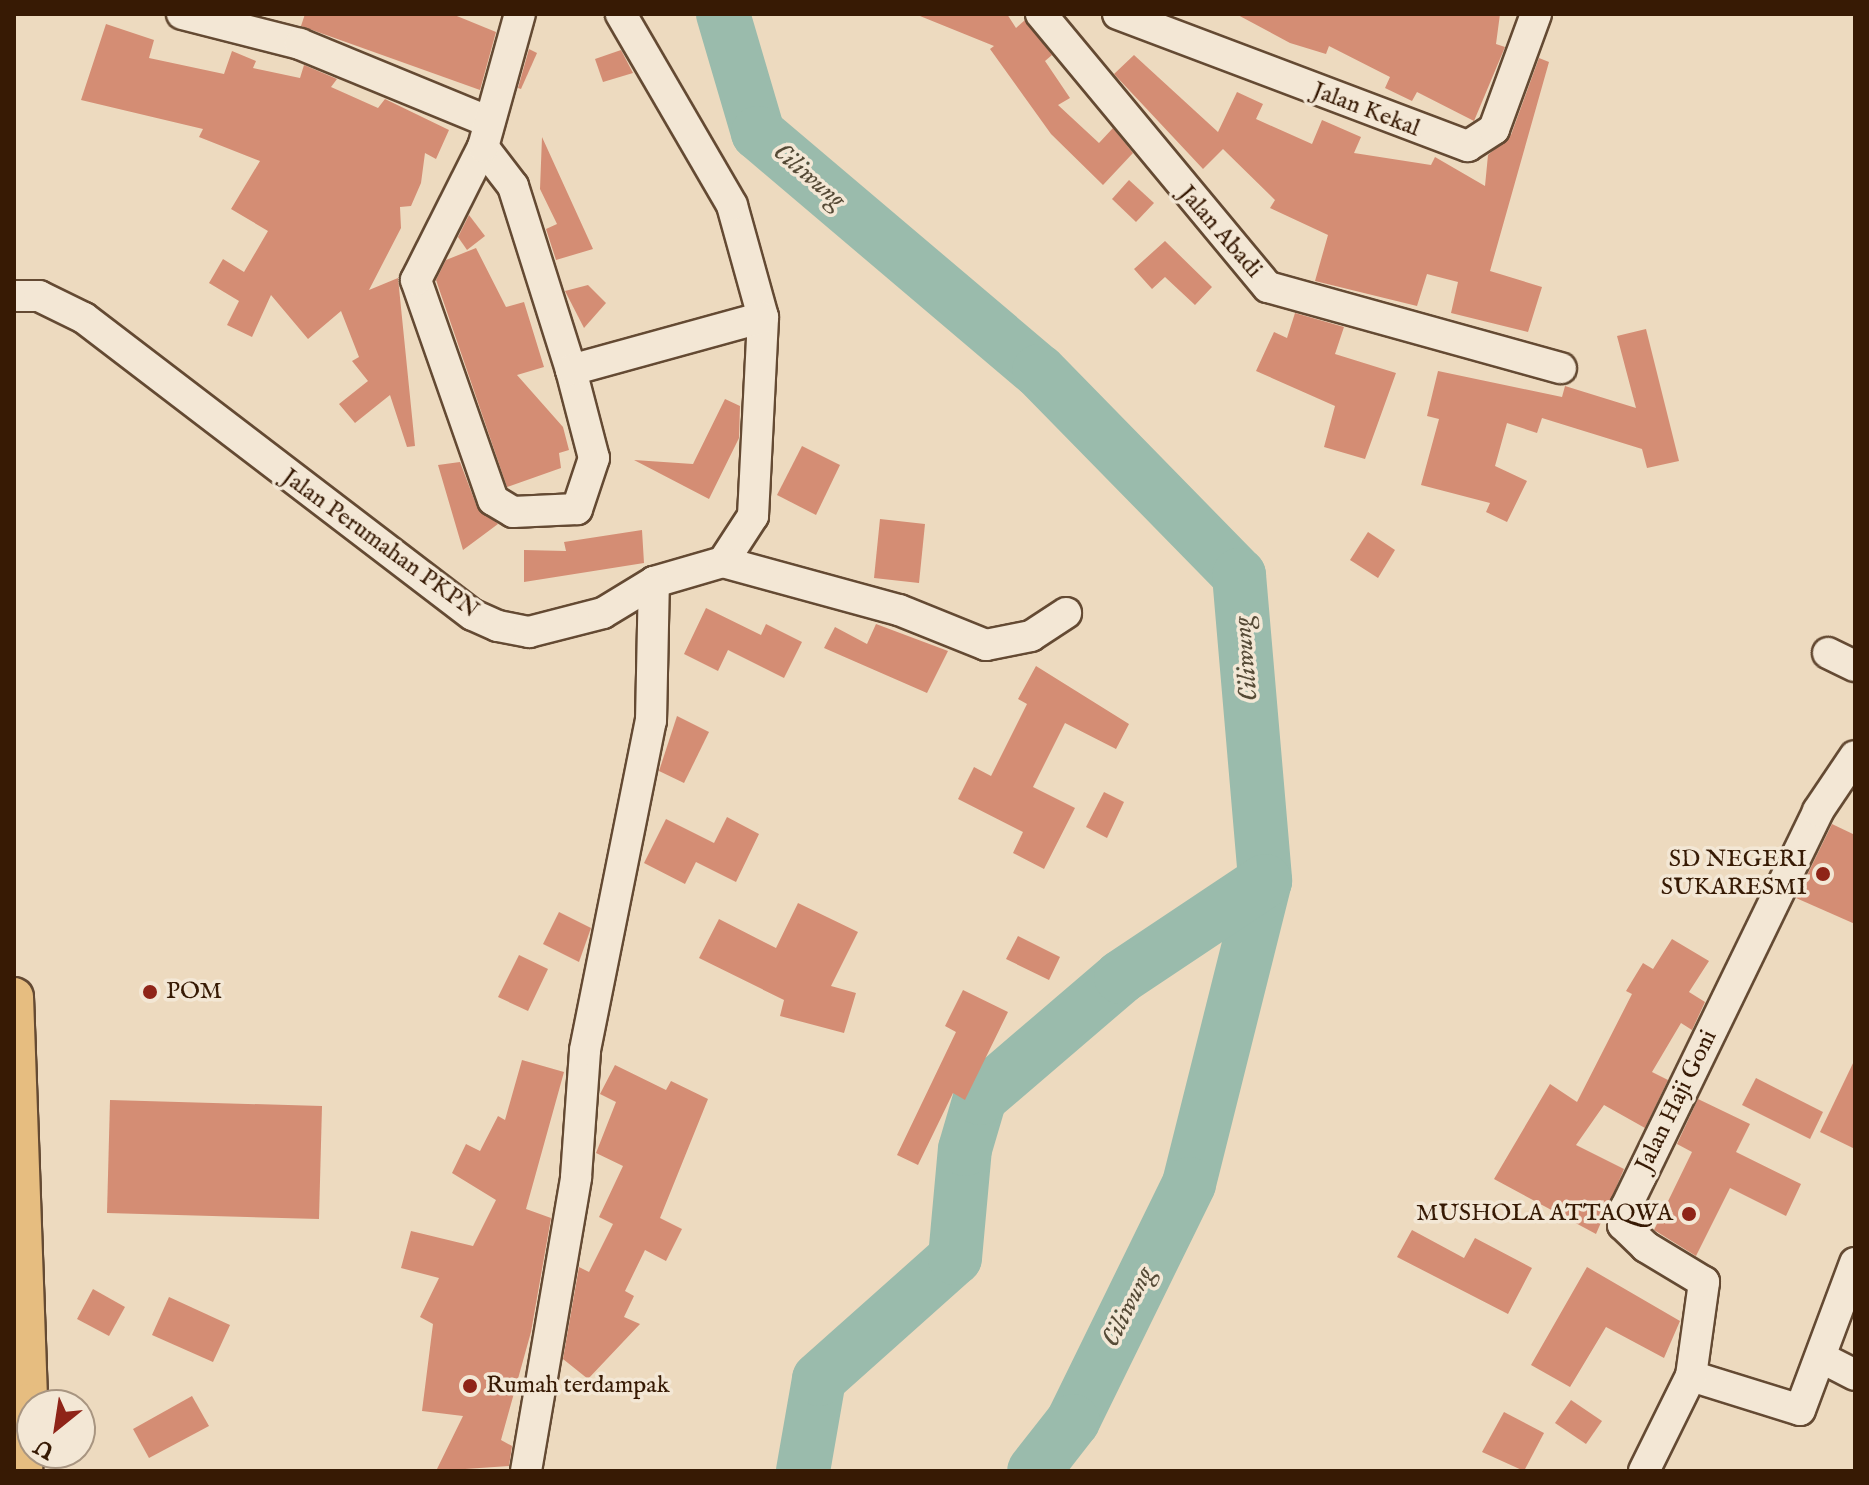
<!DOCTYPE html>
<style>
body{margin:0}
#map{position:relative;width:1869px;height:1485px;overflow:hidden;background:#eddabf;font-family:"IM FELL English",serif}
div>[style]{position:absolute}
[style*='--x']{left:calc(var(--x)*1px);top:calc(var(--y)*1px);width:calc(var(--w)*1px);rotate:calc(var(--a)*1deg)}
.river>*{height:54px;margin:-27px;padding:0 27px;transform-origin:27px;border-radius:27px;background:#9abbac}
.building>*{inset:0;background:#d48d74}
.roads{filter:drop-shadow(2px 0 #644a33) drop-shadow(-2px 0 #644a33) drop-shadow(0 2px #644a33) drop-shadow(0 -2px #644a33)}
.minor>*{height:30px;margin:-15px;padding:0 15px;transform-origin:15px;border-radius:15px;background:#f3e7d5}
.major>*{height:38px;margin:-19px;padding:0 19px;transform-origin:19px;border-radius:19px;background:#e6bd80}
.dots>*{width:22px;height:22px;translate:-50% -50%;box-sizing:border-box;border:4px solid #f3e7d5;border-radius:50%}
span{translate:-50% -50%;white-space:nowrap;text-align:center;line-height:1.15;-webkit-text-stroke:7px #f3e7d5;paint-order:stroke}
.street-label{font-size:24px;color:#371a04}
.poi-label{font-size:24px;color:#371a04}
.right{translate:-100% -50%;text-align:right}
.left{translate:0 -50%;text-align:left}
.water-label{font-size:26px;color:#554a36;font-style:italic}
.frame{position:absolute;inset:0;border:16px solid #371a04;pointer-events:none}
.north{position:absolute;left:16px;top:1389px;width:80px;height:80px;box-sizing:border-box;background:#f3e7d5;border:2px solid #a89581;border-radius:50%;rotate:210deg;font-size:22px;font-weight:700;line-height:32px;text-align:center;color:#371a04}
.north::after{content:'';display:block;margin:auto;width:28px;height:36px;background:#8f2418;clip-path:polygon(50% 0,100% 100%,50% 72%,0 100%)}
</style>
<div id="map">
<div class="river">
<i style="--x:723;--y:14;--w:124;--a:73.6"></i>
<i style="--x:758;--y:133;--w:368;--a:40.3"></i>
<i style="--x:1039;--y:371;--w:286;--a:45.6"></i>
<i style="--x:1239;--y:575;--w:307;--a:85.1"></i>
<i style="--x:1265;--y:881;--w:312;--a:104.1"></i>
<i style="--x:1189;--y:1184;--w:264;--a:116.1"></i>
<i style="--x:1073;--y:1421;--w:63;--a:128"></i>
<i style="--x:803;--y:1471;--w:93;--a:-80.1"></i>
<i style="--x:819;--y:1379;--w:182;--a:-41.7"></i>
<i style="--x:955;--y:1258;--w:109;--a:-84.8"></i>
<i style="--x:965;--y:1149;--w:53;--a:-73.6"></i>
<i style="--x:980;--y:1098;--w:186;--a:-40.6"></i>
<i style="--x:1121;--y:977;--w:173;--a:-33.7"></i>
</div>
<div class="building">
<i style="clip-path:polygon(305px 14px,452px 14px,496px 32px,480px 90px,301px 26px)"></i>
<i style="clip-path:polygon(915px 14px,1007px 14px,1016px 28px,1025px 20px,1052px 55px,1045px 61px,1070px 98px,1058px 105px,1099px 143px,1113px 128px,1133px 153px,1103px 185px,1051px 134px,990px 49px,994px 46px)"></i>
<i style="clip-path:polygon(1236px 14px,1500px 14px,1496px 44px,1505px 47px,1474px 121px,1417px 92px,1412px 101px,1385px 88px,1390px 77px,1329px 46px,1326px 54px,1290px 43px)"></i>
<i style="clip-path:polygon(106px 24px,154px 40px,149px 58px,224px 74px,232px 51px,256px 61px,253px 68px,300px 78px,304px 65px,337px 79px,331px 87px,378px 108px,385px 99px,449px 130px,436px 159px,425px 153px,421px 183px,411px 206px,400px 207px,401px 228px,369px 290px,398px 278px,415px 446px,407px 447px,390px 395px,355px 423px,339px 404px,368px 381px,352px 361px,359px 357px,341px 311px,308px 339px,271px 295px,252px 337px,227px 325px,239px 301px,209px 283px,223px 259px,244px 272px,268px 231px,231px 209px,260px 161px,199px 137px,203px 129px,81px 100px)"></i>
<i style="clip-path:polygon(529px 49px,537px 53px,521px 89px,518px 88px)"></i>
<i style="clip-path:polygon(621px 50px,633px 73px,603px 82px,595px 59px)"></i>
<i style="clip-path:polygon(1134px 55px,1218px 132px,1237px 92px,1263px 104px,1256px 119px,1312px 144px,1322px 120px,1361px 137px,1354px 153px,1431px 165px,1435px 157px,1485px 186px,1488px 155px,1511px 135px,1539px 58px,1549px 62px,1490px 271px,1542px 287px,1528px 332px,1451px 313px,1458px 282px,1427px 274px,1417px 306px,1315px 281px,1328px 235px,1270px 208px,1275px 200px,1223px 149px,1203px 169px,1114px 74px)"></i>
<i style="clip-path:polygon(542px 137px,593px 249px,556px 260px,546px 229px,557px 224px,540px 189px)"></i>
<i style="clip-path:polygon(1129px 180px,1154px 203px,1136px 222px,1112px 199px)"></i>
<i style="clip-path:polygon(469px 215px,485px 236px,467px 250px,458px 237px)"></i>
<i style="clip-path:polygon(1165px 241px,1212px 287px,1195px 305px,1165px 277px,1152px 289px,1134px 269px)"></i>
<i style="clip-path:polygon(476px 248px,506px 307px,524px 302px,544px 367px,517px 375px,563px 427px,569px 450px,559px 453px,561px 468px,507px 487px,436px 280px,446px 260px)"></i>
<i style="clip-path:polygon(588px 285px,606px 303px,584px 328px,565px 291px)"></i>
<i style="clip-path:polygon(1295px 313px,1344px 327px,1335px 354px,1396px 373px,1365px 459px,1324px 447px,1335px 406px,1256px 371px,1274px 332px,1287px 338px)"></i>
<i style="clip-path:polygon(1646px 329px,1679px 461px,1647px 468px,1642px 449px,1542px 418px,1537px 433px,1507px 423px,1495px 466px,1527px 481px,1507px 522px,1486px 512px,1490px 503px,1421px 485px,1439px 419px,1427px 416px,1438px 371px,1562px 397px,1565px 386px,1636px 408px,1617px 336px)"></i>
<i style="clip-path:polygon(725px 399px,740px 406px,739px 438px,709px 499px,634px 460px,693px 464px)"></i>
<i style="clip-path:polygon(802px 446px,840px 465px,816px 515px,777px 495px)"></i>
<i style="clip-path:polygon(460px 462px,477px 507px,498px 524px,463px 550px,438px 465px)"></i>
<i style="clip-path:polygon(880px 519px,925px 524px,919px 583px,874px 578px)"></i>
<i style="clip-path:polygon(642px 530px,644px 563px,524px 582px,524px 550px,566px 551px,564px 542px)"></i>
<i style="clip-path:polygon(1368px 532px,1395px 550px,1378px 578px,1350px 560px)"></i>
<i style="clip-path:polygon(706px 608px,761px 635px,766px 624px,802px 642px,784px 678px,728px 650px,718px 671px,684px 654px)"></i>
<i style="clip-path:polygon(876px 624px,948px 651px,927px 693px,824px 648px,835px 627px,867px 644px)"></i>
<i style="clip-path:polygon(1036px 666px,1129px 724px,1116px 749px,1065px 723px,1033px 787px,1075px 808px,1044px 869px,1013px 853px,1023px 832px,958px 799px,974px 767px,991px 776px,1027px 704px,1018px 699px)"></i>
<i style="clip-path:polygon(677px 716px,709px 732px,684px 783px,659px 771px)"></i>
<i style="clip-path:polygon(1104px 792px,1124px 802px,1107px 838px,1086px 827px)"></i>
<i style="clip-path:polygon(727px 817px,759px 834px,736px 882px,696px 862px,685px 884px,644px 863px,666px 819px,714px 843px)"></i>
<i style="clip-path:polygon(1832px 824px,1855px 835px,1855px 924px,1796px 898px)"></i>
<i style="clip-path:polygon(798px 903px,858px 932px,831px 986px,856px 993px,844px 1033px,780px 1016px,784px 1000px,699px 958px,719px 919px,776px 948px)"></i>
<i style="clip-path:polygon(559px 912px,591px 928px,579px 962px,543px 944px)"></i>
<i style="clip-path:polygon(1018px 936px,1060px 957px,1049px 980px,1006px 959px)"></i>
<i style="clip-path:polygon(1672px 939px,1709px 961px,1689px 992px,1705px 1002px,1692px 1030px,1681px 1023px,1652px 1072px,1668px 1080px,1645px 1128px,1604px 1105px,1576px 1145px,1624px 1169px,1596px 1234px,1494px 1179px,1550px 1084px,1577px 1102px,1632px 994px,1626px 991px,1643px 963px,1653px 969px)"></i>
<i style="clip-path:polygon(519px 955px,548px 969px,528px 1011px,498px 997px)"></i>
<i style="clip-path:polygon(963px 990px,1008px 1012px,965px 1100px,953px 1093px,918px 1165px,897px 1155px,956px 1032px,945px 1026px)"></i>
<i style="clip-path:polygon(1855px 1059px,1855px 1149px,1820px 1132px)"></i>
<i style="clip-path:polygon(522px 1060px,564px 1072px,526px 1209px,551px 1218px,531px 1332px,501px 1440px,512px 1446px,509px 1466px,436px 1471px,463px 1416px,422px 1411px,433px 1324px,420px 1317px,439px 1278px,401px 1268px,411px 1231px,473px 1246px,496px 1200px,452px 1173px,466px 1144px,480px 1151px,498px 1116px,505px 1120px)"></i>
<i style="clip-path:polygon(615px 1065px,666px 1090px,671px 1081px,708px 1099px,660px 1218px,682px 1229px,666px 1261px,645px 1250px,625px 1291px,634px 1296px,624px 1317px,640px 1324px,588px 1379px,563px 1359px,579px 1267px,589px 1272px,613px 1224px,599px 1217px,623px 1166px,596px 1153px,616px 1102px,600px 1094px)"></i>
<i style="clip-path:polygon(1756px 1078px,1823px 1112px,1810px 1139px,1742px 1105px)"></i>
<i style="clip-path:polygon(1698px 1099px,1750px 1124px,1736px 1152px,1801px 1184px,1786px 1216px,1730px 1188px,1696px 1256px,1654px 1230px,1692px 1152px,1677px 1144px)"></i>
<i style="clip-path:polygon(110px 1100px,322px 1106px,319px 1219px,107px 1213px)"></i>
<i style="clip-path:polygon(1412px 1230px,1464px 1258px,1475px 1238px,1532px 1268px,1508px 1314px,1397px 1257px)"></i>
<i style="clip-path:polygon(1587px 1267px,1680px 1321px,1664px 1358px,1606px 1327px,1570px 1387px,1531px 1365px)"></i>
<i style="clip-path:polygon(93px 1289px,125px 1307px,109px 1336px,77px 1319px)"></i>
<i style="clip-path:polygon(169px 1297px,230px 1325px,213px 1362px,152px 1335px)"></i>
<i style="clip-path:polygon(192px 1396px,209px 1426px,149px 1458px,133px 1429px)"></i>
<i style="clip-path:polygon(1571px 1400px,1602px 1421px,1586px 1444px,1555px 1423px)"></i>
<i style="clip-path:polygon(1504px 1412px,1544px 1433px,1524px 1471px,1482px 1452px)"></i>
</div>
<div class="roads">
<div class="minor">
<i style="--x:182;--y:14;--w:122;--a:14.3"></i>
<i style="--x:300;--y:44;--w:204;--a:22.4"></i>
<i style="--x:1041;--y:14;--w:355;--a:50.3"></i>
<i style="--x:1268;--y:287;--w:304;--a:15.5"></i>
<i style="--x:1118;--y:14;--w:374;--a:20.7"></i>
<i style="--x:1468;--y:146;--w:31;--a:-33"></i>
<i style="--x:1494;--y:129;--w:122;--a:-69.9"></i>
<i style="--x:483;--y:147;--w:49;--a:52.4"></i>
<i style="--x:513;--y:186;--w:193;--a:72.5"></i>
<i style="--x:571;--y:370;--w:91;--a:75.4"></i>
<i style="--x:594;--y:458;--w:54;--a:108.4"></i>
<i style="--x:577;--y:509;--w:64;--a:177.3"></i>
<i style="--x:513;--y:512;--w:23;--a:-149"></i>
<i style="--x:493;--y:500;--w:233;--a:-109.3"></i>
<i style="--x:416;--y:280;--w:149;--a:-63.3"></i>
<i style="--x:483;--y:147;--w:138;--a:-74.5"></i>
<i style="--x:14;--y:296;--w:25;--a:0"></i>
<i style="--x:39;--y:296;--w:50;--a:26.1"></i>
<i style="--x:84;--y:318;--w:489;--a:37.4"></i>
<i style="--x:473;--y:615;--w:27;--a:24"></i>
<i style="--x:498;--y:626;--w:32;--a:11"></i>
<i style="--x:529;--y:632;--w:76;--a:-14.4"></i>
<i style="--x:603;--y:613;--w:60;--a:-31.3"></i>
<i style="--x:654;--y:582;--w:72;--a:-16.2"></i>
<i style="--x:723;--y:562;--w:55;--a:-56.9"></i>
<i style="--x:753;--y:516;--w:199;--a:-87.1"></i>
<i style="--x:763;--y:317;--w:116;--a:-105.5"></i>
<i style="--x:732;--y:205;--w:221;--a:-120.2"></i>
<i style="--x:571;--y:370;--w:199;--a:-15.4"></i>
<i style="--x:723;--y:562;--w:182;--a:15.3"></i>
<i style="--x:899;--y:610;--w:94;--a:21.9"></i>
<i style="--x:986;--y:645;--w:46;--a:-11.3"></i>
<i style="--x:1031;--y:636;--w:42;--a:-33.3"></i>
<i style="--x:1828;--y:653;--w:30;--a:26"></i>
<i style="--x:1822;--y:1358;--w:37;--a:27"></i>
<i style="--x:1691;--y:1376;--w:114;--a:17.3"></i>
<i style="--x:1800;--y:1410;--w:157;--a:-69.5"></i>
<i style="--x:526;--y:1471;--w:298;--a:-80.3"></i>
<i style="--x:576;--y:1177;--w:127;--a:-85.9"></i>
<i style="--x:585;--y:1050;--w:336;--a:-78.7"></i>
<i style="--x:651;--y:721;--w:139;--a:-88.8"></i>
<i style="--x:1644;--y:1471;--w:106;--a:-63.7"></i>
<i style="--x:1691;--y:1376;--w:95;--a:-82.1"></i>
<i style="--x:1704;--y:1282;--w:68;--a:-148.9"></i>
<i style="--x:1646;--y:1247;--w:32;--a:-136"></i>
<i style="--x:1623;--y:1225;--w:18;--a:-81"></i>
<i style="--x:1626;--y:1207;--w:440;--a:-64.1"></i>
<i style="--x:1818;--y:811;--w:66;--a:-56.1"></i>
</div>
<div class="major">
<i style="--x:14;--y:997;--w:406;--a:88"></i>
<i style="--x:28;--y:1403;--w:68;--a:94.2"></i>
</div>
</div>
<div class="dots">
<i style="left:1823px;top:874px;background:#8f2418"></i>
<i style="left:150px;top:992px;background:#8f2418"></i>
<i style="left:1689px;top:1214px;background:#8f2418"></i>
<i style="left:470px;top:1386px;background:#8f2418"></i>
</div>
<div class="street-label">
<span style="left:1366px;top:110px;rotate:21deg">Jalan Kekal</span>
<span style="left:1220px;top:232px;rotate:49deg">Jalan Abadi</span>
<span style="left:380px;top:544px;rotate:36deg">Jalan Perumahan PKPN</span>
<span style="left:1677px;top:1101px;rotate:-64deg">Jalan Haji Goni</span>
</div>
<div class="poi-label">
<span class="right" style="left:1807px;top:874px">SD NEGERI<br>SUKARESMI</span>
<span class="left" style="left:166px;top:992px">POM</span>
<span class="right" style="left:1673px;top:1214px">MUSHOLA ATTAQWA</span>
<span class="left" style="left:486px;top:1386px">Rumah terdampak</span>
</div>
<div class="water-label">
<span style="left:809px;top:176px;rotate:40deg">Ciliwung</span>
<span style="left:1246px;top:659px;rotate:-95deg">Ciliwung</span>
<span style="left:1128px;top:1307px;rotate:-64deg">Ciliwung</span>
</div>
<div class="frame"></div>
<div class="north">U</div>
</div>
